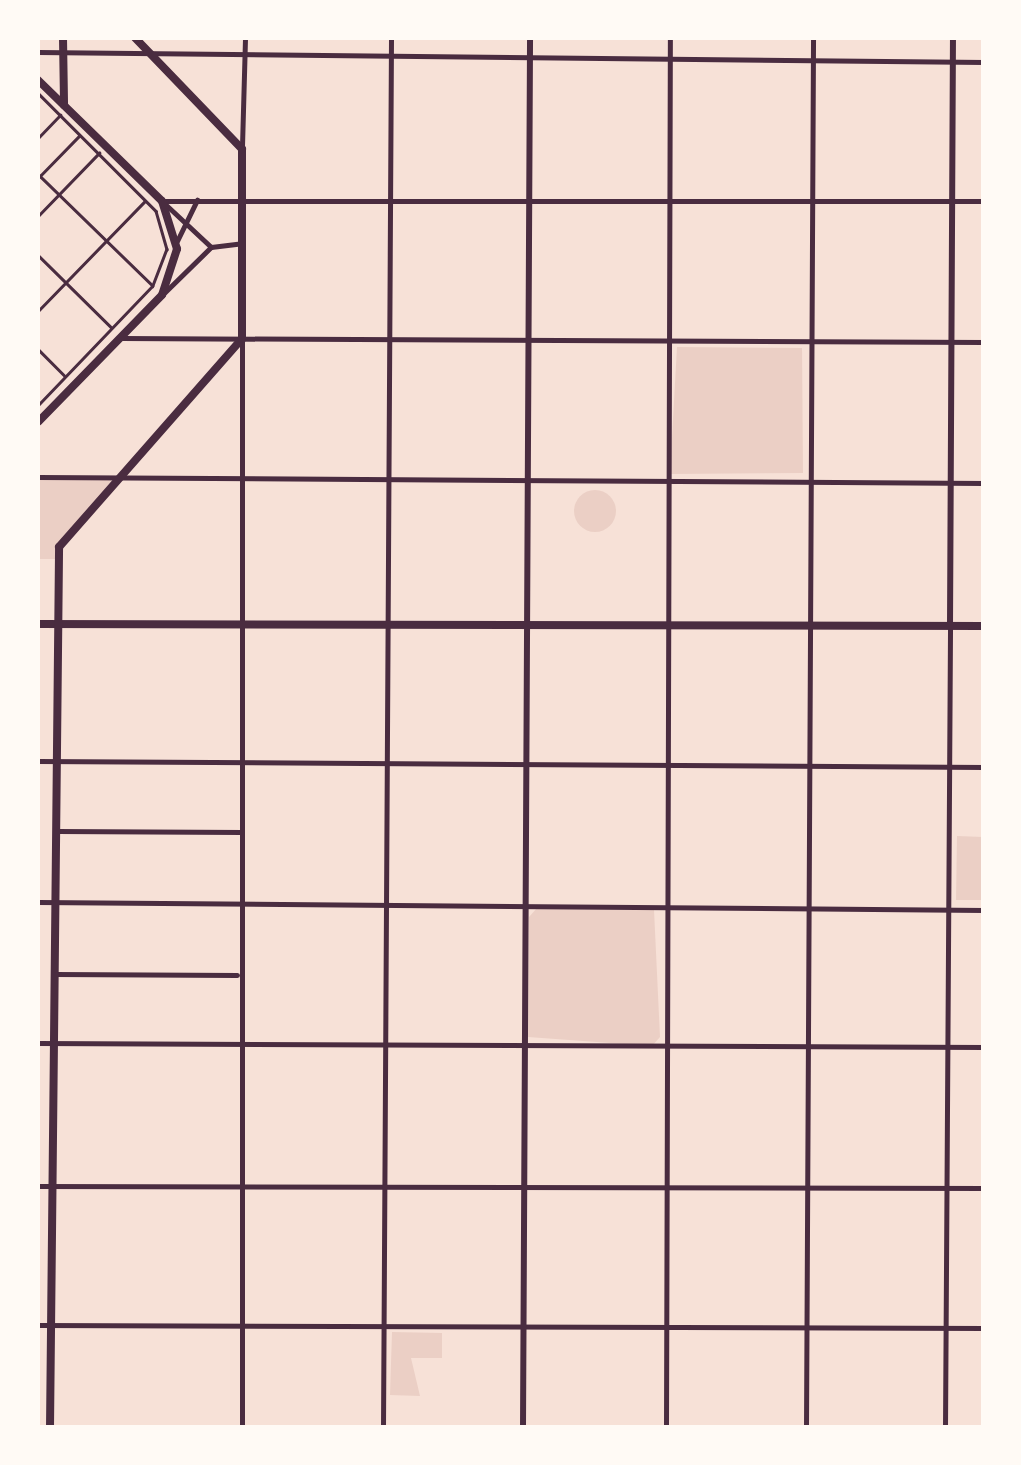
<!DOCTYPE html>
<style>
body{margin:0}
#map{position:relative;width:1021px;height:1465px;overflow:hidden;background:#f7e1d7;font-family:"Nunito Sans",sans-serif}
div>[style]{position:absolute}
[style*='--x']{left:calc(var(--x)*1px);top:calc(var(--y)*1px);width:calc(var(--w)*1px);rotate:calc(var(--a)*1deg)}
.green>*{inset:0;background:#ebcfc5}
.round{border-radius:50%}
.service>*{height:2.5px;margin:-1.25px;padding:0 1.25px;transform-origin:1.25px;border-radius:1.25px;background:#4a2c40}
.minor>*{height:5px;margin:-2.5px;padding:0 2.5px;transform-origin:2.5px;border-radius:2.5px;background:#4a2c40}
.tertiary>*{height:6px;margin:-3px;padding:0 3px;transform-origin:3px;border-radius:3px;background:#4a2c40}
.secondary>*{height:8px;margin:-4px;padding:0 4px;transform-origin:4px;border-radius:4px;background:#4a2c40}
.primary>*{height:8px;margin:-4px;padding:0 4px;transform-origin:4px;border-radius:4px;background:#4a2c40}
span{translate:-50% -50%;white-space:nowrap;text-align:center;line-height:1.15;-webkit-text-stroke:8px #fffaf5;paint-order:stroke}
.frame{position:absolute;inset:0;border:40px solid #fffaf5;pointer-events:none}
</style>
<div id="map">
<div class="green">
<i style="clip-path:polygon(677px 347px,802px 348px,803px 473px,670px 474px)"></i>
<i style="clip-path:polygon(38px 477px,122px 477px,66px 533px,57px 559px,39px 559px)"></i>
<i class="round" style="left:574px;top:490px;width:42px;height:42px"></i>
<i style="clip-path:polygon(957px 836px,983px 837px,983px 900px,956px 900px)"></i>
<i style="clip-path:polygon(537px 908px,654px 910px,660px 1037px,652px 1046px,528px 1037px,529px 917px)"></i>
<i style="clip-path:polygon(392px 1332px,442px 1333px,442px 1358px,411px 1358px,420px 1396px,390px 1395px)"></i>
</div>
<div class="service">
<i style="--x:38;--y:93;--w:167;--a:45"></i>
<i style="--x:156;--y:211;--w:40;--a:74"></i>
<i style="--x:167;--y:249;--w:40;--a:111"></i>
<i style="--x:153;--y:286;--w:166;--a:133.8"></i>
<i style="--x:38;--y:138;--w:32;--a:-46"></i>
<i style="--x:38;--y:174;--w:159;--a:44.2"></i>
<i style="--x:38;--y:178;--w:59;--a:-45.7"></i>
<i style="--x:38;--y:216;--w:88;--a:-45.9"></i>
<i style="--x:38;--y:255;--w:103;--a:44.6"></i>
<i style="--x:38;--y:311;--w:153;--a:-45.8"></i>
<i style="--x:38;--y:349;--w:37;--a:45"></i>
</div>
<div class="minor">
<i style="--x:38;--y:52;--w:946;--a:0.61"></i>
<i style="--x:242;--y:146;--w:108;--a:-88.4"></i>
<i style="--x:162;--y:201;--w:822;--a:0"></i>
<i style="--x:165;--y:204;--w:63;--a:43.1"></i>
<i style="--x:177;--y:241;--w:46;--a:-64"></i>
<i style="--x:164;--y:293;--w:66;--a:-44.4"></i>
<i style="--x:211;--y:247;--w:31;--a:-7"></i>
<i style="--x:122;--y:338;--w:862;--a:0.27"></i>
<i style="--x:38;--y:477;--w:946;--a:0.36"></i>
<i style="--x:38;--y:761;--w:946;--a:0.36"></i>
<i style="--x:57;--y:831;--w:185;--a:0.3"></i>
<i style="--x:38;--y:902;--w:946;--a:0.48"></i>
<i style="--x:55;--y:974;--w:182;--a:0.3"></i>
<i style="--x:38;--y:1043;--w:946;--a:0.24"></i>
<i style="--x:38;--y:1186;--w:946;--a:0.12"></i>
<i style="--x:38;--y:1325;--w:946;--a:0.18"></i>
<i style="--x:242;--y:1428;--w:1086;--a:-90"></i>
<i style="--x:383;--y:1428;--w:1390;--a:-89.67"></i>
<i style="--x:666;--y:1428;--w:1390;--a:-89.84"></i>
<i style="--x:806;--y:1428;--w:1390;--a:-89.71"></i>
<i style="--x:945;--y:1428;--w:803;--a:-89.64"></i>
</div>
<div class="tertiary">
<i style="--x:950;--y:625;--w:587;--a:-89.71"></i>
<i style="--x:523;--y:1428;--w:1390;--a:-89.71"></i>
</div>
<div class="secondary">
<i style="--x:63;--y:38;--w:67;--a:89.1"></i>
<i style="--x:38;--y:80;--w:173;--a:44.3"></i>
<i style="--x:162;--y:201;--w:50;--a:72.6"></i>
<i style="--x:177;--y:249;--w:48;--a:108.1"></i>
<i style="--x:162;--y:295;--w:177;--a:134.3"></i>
<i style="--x:38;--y:624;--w:946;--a:0.12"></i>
</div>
<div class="primary">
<i style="--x:50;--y:1428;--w:881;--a:-89.41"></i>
<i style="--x:59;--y:547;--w:277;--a:-48.7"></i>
<i style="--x:242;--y:339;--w:190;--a:-90"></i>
<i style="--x:242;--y:149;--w:154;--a:-133.9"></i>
</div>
<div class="frame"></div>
</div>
